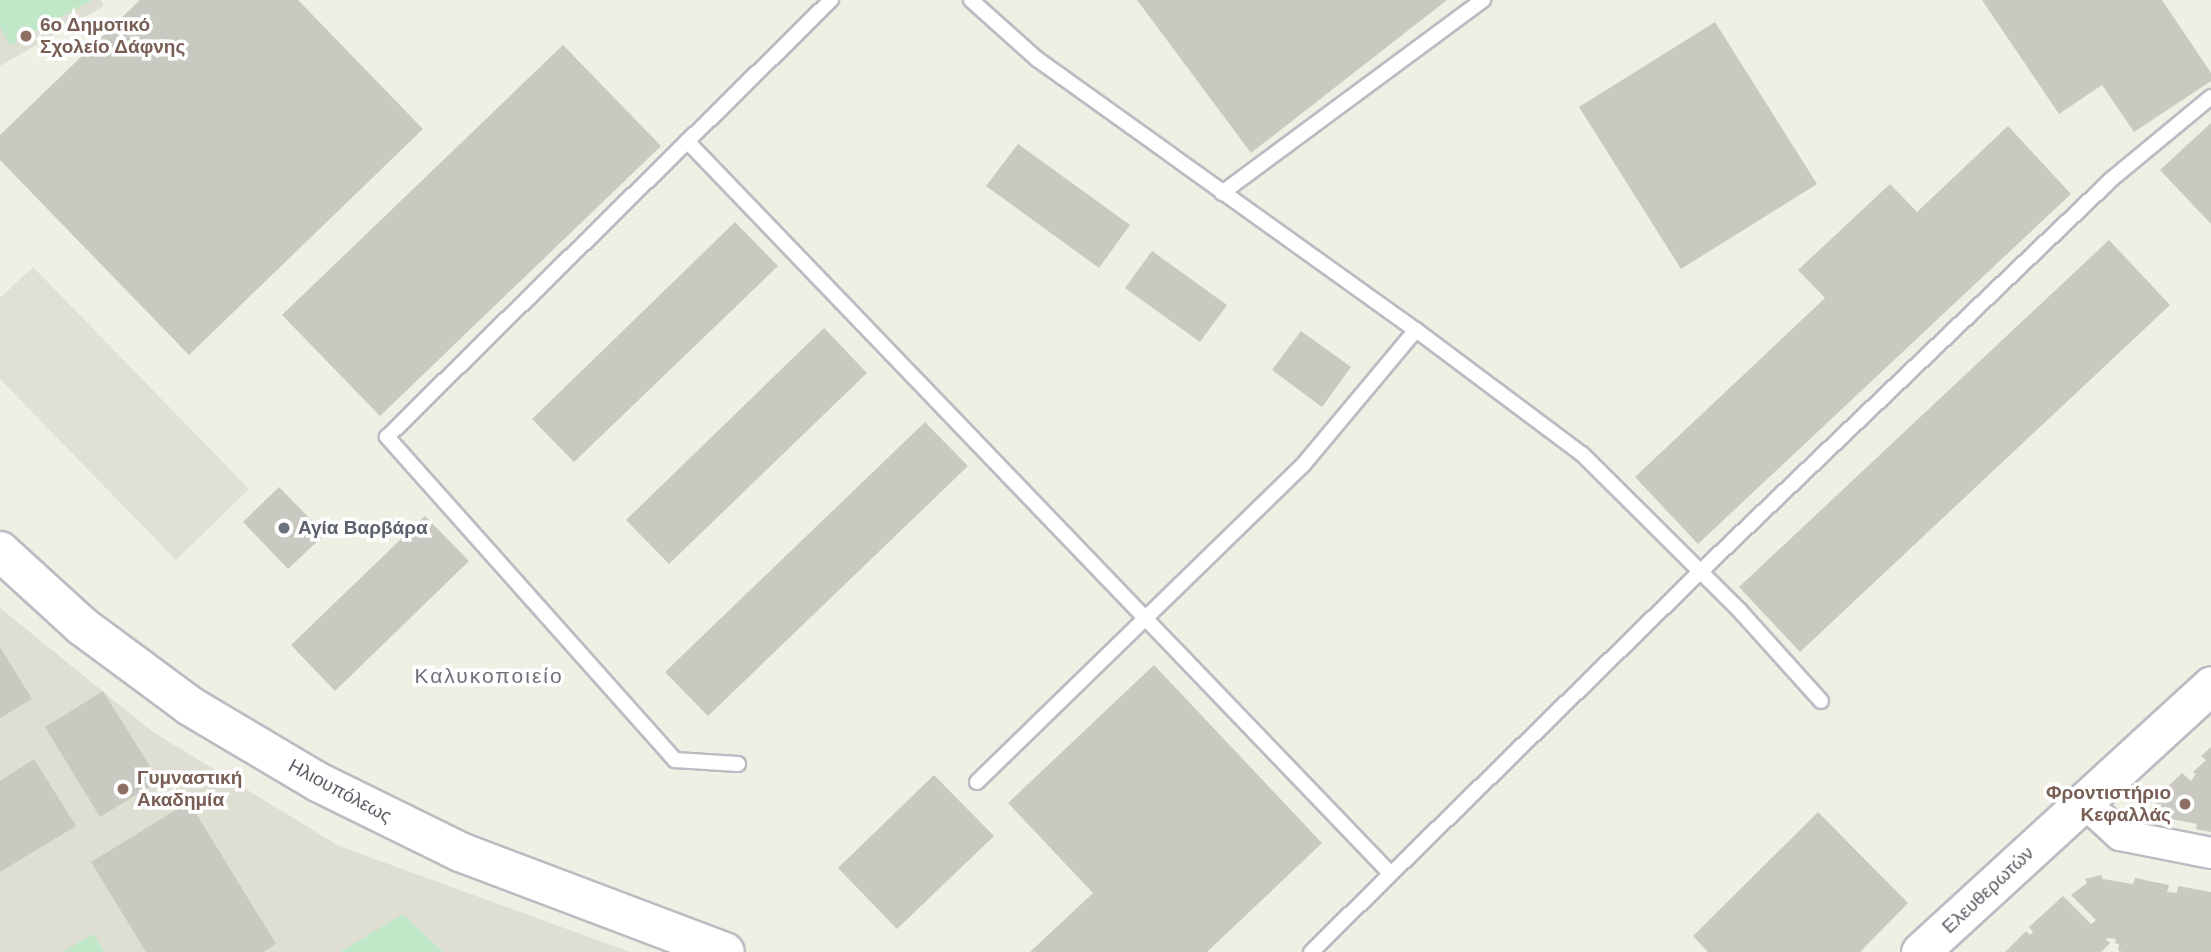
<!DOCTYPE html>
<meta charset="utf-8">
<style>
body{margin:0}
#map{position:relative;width:2211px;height:952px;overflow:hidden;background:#efefe4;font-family:Arial,sans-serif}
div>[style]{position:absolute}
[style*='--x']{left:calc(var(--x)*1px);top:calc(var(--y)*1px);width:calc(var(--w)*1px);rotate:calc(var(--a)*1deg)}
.industrial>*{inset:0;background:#e0e0d8}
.education>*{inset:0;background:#dfded2}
.green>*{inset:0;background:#c0e7c8}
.building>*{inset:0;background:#cac9c1}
.roads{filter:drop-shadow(2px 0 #bbbcc3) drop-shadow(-2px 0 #bbbcc3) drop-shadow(0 2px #bbbcc3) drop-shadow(0 -2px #bbbcc3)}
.service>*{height:14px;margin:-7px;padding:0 7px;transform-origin:7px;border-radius:7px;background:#fff}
.minor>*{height:30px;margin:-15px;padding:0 15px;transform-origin:15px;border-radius:15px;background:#fff}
.tertiary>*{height:37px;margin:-18.5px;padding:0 18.5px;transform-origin:18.5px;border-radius:18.5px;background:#fff}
.secondary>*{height:38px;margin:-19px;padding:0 19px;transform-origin:19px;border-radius:19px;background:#fff}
.dots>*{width:19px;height:19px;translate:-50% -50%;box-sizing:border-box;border:4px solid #fff;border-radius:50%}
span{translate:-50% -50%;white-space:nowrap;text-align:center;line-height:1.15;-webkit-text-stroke:7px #fff;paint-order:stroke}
.education-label{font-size:19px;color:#785e54;font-weight:700}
.left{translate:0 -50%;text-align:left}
.right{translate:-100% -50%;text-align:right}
.worship-label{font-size:19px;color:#5b616d;font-weight:700}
.street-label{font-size:19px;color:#5c5e65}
.neighbourhood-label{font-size:21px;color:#6d7077;letter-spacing:2px}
</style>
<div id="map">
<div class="industrial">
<i style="clip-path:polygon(33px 267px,249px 489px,176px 560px,0 379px,0 298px)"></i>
</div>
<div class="education">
<i style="clip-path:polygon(0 0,101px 0,104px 6px,0 66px)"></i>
<i style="clip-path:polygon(0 608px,153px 732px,339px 846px,630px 952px,0 952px)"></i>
</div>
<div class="green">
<i style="clip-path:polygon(0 0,92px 0,10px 45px,0 27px)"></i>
<i style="clip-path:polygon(403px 914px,443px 952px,340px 952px)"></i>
<i style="clip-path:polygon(93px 934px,105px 952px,63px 952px)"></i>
</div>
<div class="building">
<i style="clip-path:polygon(140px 0,298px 0,423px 129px,189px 355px,0 160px,0 135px)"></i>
<i style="clip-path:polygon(1137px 0,1447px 0,1251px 153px)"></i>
<i style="clip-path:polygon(1982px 0,2162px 0,2211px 73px,2211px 81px,2134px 132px,2102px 85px,2059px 114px)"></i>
<i style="clip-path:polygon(1715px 22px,1817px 184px,1681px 269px,1579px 107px)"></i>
<i style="clip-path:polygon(563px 45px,661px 146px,380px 416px,282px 315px)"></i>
<i style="clip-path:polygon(2211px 123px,2211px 224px,2160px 170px)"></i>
<i style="clip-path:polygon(2008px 126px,2071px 194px,1698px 544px,1635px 477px,1825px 298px,1798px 270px,1890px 184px,1917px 212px)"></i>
<i style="clip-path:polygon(1018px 144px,1130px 225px,1099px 268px,986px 186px)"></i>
<i style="clip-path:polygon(735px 222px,778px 266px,574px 462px,532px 419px)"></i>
<i style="clip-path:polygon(2109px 240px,2170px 305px,1800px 652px,1739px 587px)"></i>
<i style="clip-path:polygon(1152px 251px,1227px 305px,1200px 342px,1125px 288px)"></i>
<i style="clip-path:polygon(824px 328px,867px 373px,669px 564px,626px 520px)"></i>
<i style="clip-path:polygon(1301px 331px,1351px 367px,1322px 407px,1272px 370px)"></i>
<i style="clip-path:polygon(925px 422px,968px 466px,708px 716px,665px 672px)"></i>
<i style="clip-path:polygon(279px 487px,325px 534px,288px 569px,243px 522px)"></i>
<i style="clip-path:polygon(425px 516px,469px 561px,335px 691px,291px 645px)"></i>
<i style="clip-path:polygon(0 647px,32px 699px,0 718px)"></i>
<i style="clip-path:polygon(1154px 665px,1322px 843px,1207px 952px,1030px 952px,1093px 893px,1008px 803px)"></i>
<i style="clip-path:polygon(103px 691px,159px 781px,100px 817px,45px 727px)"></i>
<i style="clip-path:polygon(2211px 747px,2211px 832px,2196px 829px,2197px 824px,2161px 817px,2155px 799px,2182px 773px,2191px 781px,2196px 774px,2193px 772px,2206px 760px,2201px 756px)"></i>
<i style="clip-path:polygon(34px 759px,76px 826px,0 872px,0 781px)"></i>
<i style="clip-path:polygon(934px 775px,994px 836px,897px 929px,838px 868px)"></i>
<i style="clip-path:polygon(189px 802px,276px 944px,263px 952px,146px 952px,91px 862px)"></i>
<i style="clip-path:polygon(1818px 812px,1908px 903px,1860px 952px,1708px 952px,1693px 936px)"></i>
<i style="clip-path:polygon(2101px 875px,2103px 879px,2133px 884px,2135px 878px,2169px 885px,2167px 892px,2177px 893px,2178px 886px,2211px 892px,2211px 952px,2123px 952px,2118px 951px,2119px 944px,2115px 943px,2116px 939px,2105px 938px,2110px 943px,2101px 952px,2005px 952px,2026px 931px,2030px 935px,2033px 932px,2029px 927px,2063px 896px,2091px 924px,2096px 920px,2071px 895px,2087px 883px,2085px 879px)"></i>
</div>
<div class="roads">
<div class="service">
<i style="--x:971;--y:0;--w:89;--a:41.8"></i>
<i style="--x:1037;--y:59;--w:466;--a:35.6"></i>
<i style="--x:1416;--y:330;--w:207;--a:36.8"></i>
<i style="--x:1582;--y:454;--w:223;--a:44.8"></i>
<i style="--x:1740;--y:611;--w:121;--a:48"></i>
<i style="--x:687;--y:141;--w:1016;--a:46.16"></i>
<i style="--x:1222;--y:193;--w:325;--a:-36.5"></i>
<i style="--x:738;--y:764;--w:63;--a:-176.4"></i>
<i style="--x:675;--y:760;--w:433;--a:-131.7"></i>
<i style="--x:387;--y:437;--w:623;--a:-44.54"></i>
<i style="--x:977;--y:782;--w:455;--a:-44.2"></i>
<i style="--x:1303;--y:465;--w:176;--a:-50.1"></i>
<i style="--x:1311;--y:952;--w:545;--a:-44.33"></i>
<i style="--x:1701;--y:571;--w:569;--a:-43.65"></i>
<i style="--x:2113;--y:178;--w:127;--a:-39.6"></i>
</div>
<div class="minor">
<i style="--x:2084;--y:802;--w:49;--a:42.5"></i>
<i style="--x:2120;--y:835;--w:93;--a:11.2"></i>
</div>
<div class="tertiary">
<i style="--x:1920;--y:952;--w:395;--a:-42.5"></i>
</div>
<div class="secondary">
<i style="--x:0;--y:551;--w:111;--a:42.4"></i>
<i style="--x:82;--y:626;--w:134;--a:36.5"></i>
<i style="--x:190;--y:706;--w:149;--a:30.7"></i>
<i style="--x:318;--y:782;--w:158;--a:26.2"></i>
<i style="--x:460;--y:852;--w:283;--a:20.7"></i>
</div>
</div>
<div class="dots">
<i style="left:26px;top:36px;background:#8d6e63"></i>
<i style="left:284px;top:528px;background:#6b7280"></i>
<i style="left:123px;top:789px;background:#8d6e63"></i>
<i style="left:2185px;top:804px;background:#8d6e63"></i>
</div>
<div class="education-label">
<span class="left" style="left:40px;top:36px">6ο Δημοτικό<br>Σχολείο Δάφνης</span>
<span class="left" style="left:137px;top:789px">Γυμναστική<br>Ακαδημία</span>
<span class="right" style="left:2171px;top:804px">Φροντιστήριο<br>Κεφαλλάς</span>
</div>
<div class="worship-label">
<span class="left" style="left:298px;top:528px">Αγία Βαρβάρα</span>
</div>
<div class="street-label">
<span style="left:340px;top:791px;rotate:28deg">Ηλιουπόλεως</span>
<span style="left:1988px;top:890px;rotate:-43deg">Ελευθερωτών</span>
</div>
<div class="neighbourhood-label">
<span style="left:489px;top:676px">Καλυκοποιείο</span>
</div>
</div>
